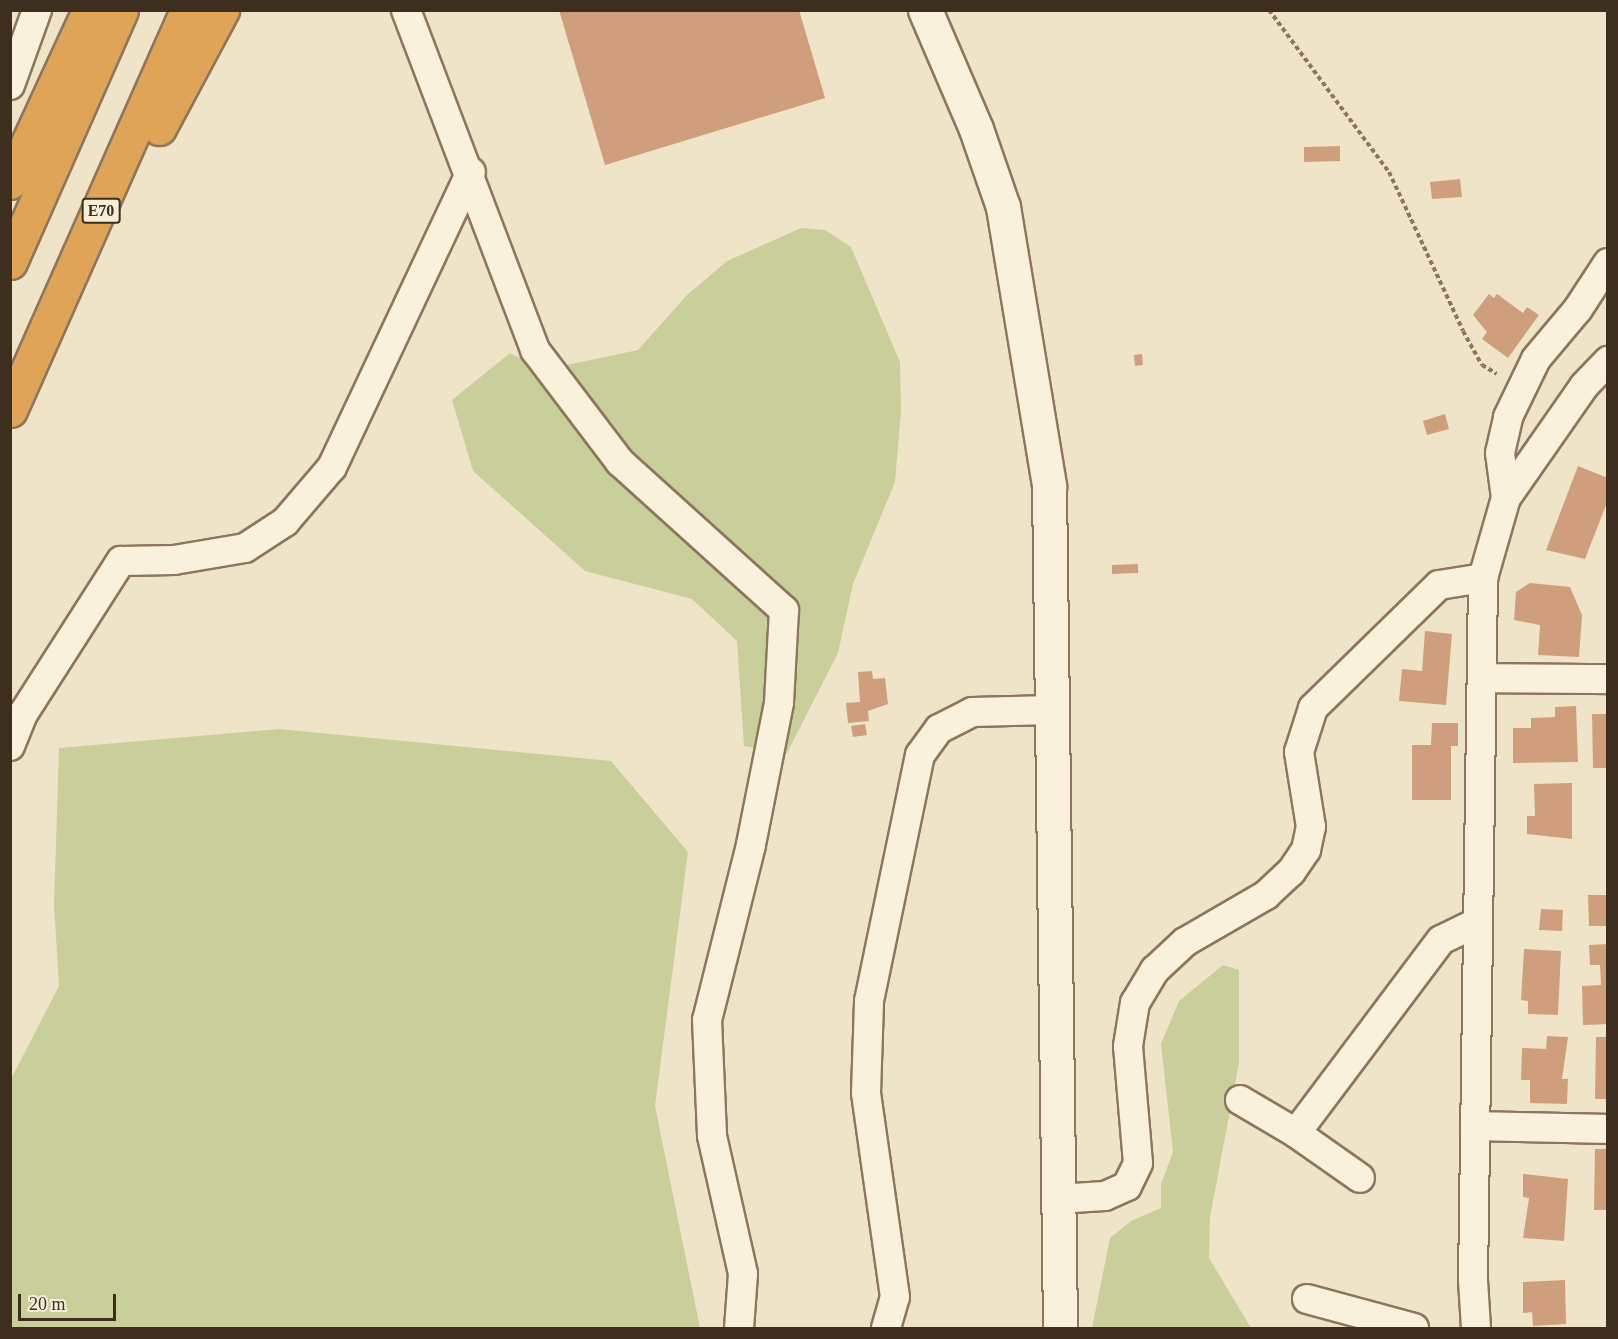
<!DOCTYPE html>
<style>
body{margin:0}
#map{position:relative;width:1618px;height:1339px;overflow:hidden;background:#f0e4c8;font-family:"Times New Roman",serif}
div>[style]{position:absolute}
[style*='--x']{left:calc(var(--x)*1px);top:calc(var(--y)*1px);width:calc(var(--w)*1px);rotate:calc(var(--a)*1deg)}
.green>*{inset:0;background:#c9cf9b}
.building>*{inset:0;background:#cf9f7d}
.path>*{height:4px;margin-top:-2px;transform-origin:0;background:repeating-linear-gradient(90deg,#8d765c 0 4.5px,transparent 0 7.5px)}
.roads{filter:drop-shadow(2px 0 #8d765c) drop-shadow(-2px 0 #8d765c) drop-shadow(0 2px #8d765c) drop-shadow(0 -2px #8d765c)}
.street>*{height:28px;margin:-14px;padding:0 14px;transform-origin:14px;border-radius:14px;background:#faf1dc}
.secondary>*{height:33px;margin:-16.5px;padding:0 16.5px;transform-origin:16.5px;border-radius:16.5px;background:#faf1dc}
.highway>*{height:33px;margin:-16.5px;padding:0 16.5px;transform-origin:16.5px;border-radius:16.5px;background:#e0a458}
span{translate:-50% -50%;white-space:nowrap;text-align:center;line-height:1.15;-webkit-text-stroke:5px #f7eed8;paint-order:stroke}
.shield-label span{padding:2px 4px;background:#f7eed8;border:2px solid;border-radius:4px;-webkit-text-stroke-width:0}
.shield-label{font-size:16px;color:#3d2e20;font-weight:700}
.frame{position:absolute;inset:0;border:12px solid #3d2e20;pointer-events:none}
.scale{position:absolute;left:18px;top:1294px;width:98px;height:27px;box-sizing:border-box;border:3px solid #3d2e20;border-top:0;padding-left:8px;font-size:18px;line-height:21px;white-space:nowrap;color:#3d2e20;-webkit-text-stroke:4px #f7eed8;paint-order:stroke}
</style>
<div id="map">
<div class="green">
<i style="clip-path:polygon(801px 228px,825px 230px,851px 247px,900px 362px,901px 411px,895px 482px,853px 584px,838px 653px,787px 753px,744px 746px,737px 641px,692px 599px,585px 571px,473px 471px,452px 400px,510px 353px,543px 370px,638px 350px,687px 295px,727px 261px)"></i>
<i style="clip-path:polygon(279px 729px,611px 761px,688px 852px,655px 1106px,700px 1328px,11px 1328px,11px 1079px,59px 986px,54px 904px,59px 748px)"></i>
<i style="clip-path:polygon(1223px 965px,1239px 970px,1239px 1063px,1210px 1217px,1209px 1258px,1251px 1328px,1092px 1328px,1110px 1238px,1131px 1221px,1161px 1208px,1161px 1184px,1173px 1152px,1161px 1044px,1179px 1001px)"></i>
</div>
<div class="building">
<i style="clip-path:polygon(559px 10px,799px 10px,825px 98px,605px 165px)"></i>
<i style="clip-path:polygon(1340px 146px,1340px 161px,1304px 162px,1304px 147px)"></i>
<i style="clip-path:polygon(1460px 179px,1462px 197px,1432px 199px,1430px 182px)"></i>
<i style="clip-path:polygon(1489px 294px,1494px 298px,1497px 294px,1523px 313px,1527px 307px,1539px 315px,1508px 358px,1482px 339px,1487px 332px,1473px 315px)"></i>
<i style="clip-path:polygon(1142px 354px,1143px 365px,1135px 366px,1134px 355px)"></i>
<i style="clip-path:polygon(1445px 414px,1449px 429px,1427px 435px,1423px 421px)"></i>
<i style="clip-path:polygon(1578px 466px,1608px 478px,1608px 500px,1585px 559px,1546px 550px)"></i>
<i style="clip-path:polygon(1138px 564px,1138px 573px,1112px 574px,1112px 565px)"></i>
<i style="clip-path:polygon(1530px 583px,1570px 587px,1582px 615px,1579px 657px,1538px 655px,1540px 625px,1514px 620px,1516px 592px)"></i>
<i style="clip-path:polygon(1425px 631px,1452px 634px,1446px 705px,1399px 701px,1402px 669px,1422px 671px)"></i>
<i style="clip-path:polygon(872px 671px,873px 679px,885px 678px,888px 704px,868px 711px,869px 721px,848px 723px,846px 703px,860px 702px,858px 672px)"></i>
<i style="clip-path:polygon(1576px 706px,1578px 762px,1513px 763px,1513px 728px,1531px 728px,1531px 718px,1555px 717px,1555px 707px)"></i>
<i style="clip-path:polygon(1592px 714px,1608px 714px,1608px 768px,1593px 768px)"></i>
<i style="clip-path:polygon(1432px 723px,1458px 723px,1458px 746px,1451px 746px,1451px 800px,1412px 800px,1412px 745px,1431px 745px)"></i>
<i style="clip-path:polygon(865px 724px,867px 735px,853px 737px,851px 726px)"></i>
<i style="clip-path:polygon(1572px 783px,1572px 839px,1527px 834px,1527px 816px,1535px 816px,1534px 784px)"></i>
<i style="clip-path:polygon(1588px 895px,1608px 895px,1608px 926px,1589px 926px)"></i>
<i style="clip-path:polygon(1541px 909px,1563px 910px,1562px 931px,1539px 930px)"></i>
<i style="clip-path:polygon(1608px 944px,1608px 1024px,1583px 1025px,1582px 986px,1601px 985px,1600px 965px,1590px 965px,1589px 945px)"></i>
<i style="clip-path:polygon(1524px 949px,1561px 951px,1558px 1015px,1528px 1014px,1528px 1001px,1521px 1000px)"></i>
<i style="clip-path:polygon(1547px 1036px,1568px 1037px,1562px 1079px,1568px 1079px,1567px 1104px,1530px 1103px,1530px 1080px,1521px 1080px,1522px 1048px,1546px 1049px)"></i>
<i style="clip-path:polygon(1596px 1037px,1608px 1037px,1607px 1099px,1595px 1099px)"></i>
<i style="clip-path:polygon(1595px 1149px,1608px 1149px,1608px 1210px,1594px 1210px)"></i>
<i style="clip-path:polygon(1523px 1174px,1568px 1179px,1564px 1241px,1523px 1238px,1529px 1198px,1523px 1197px)"></i>
<i style="clip-path:polygon(1565px 1280px,1566px 1324px,1533px 1326px,1532px 1312px,1523px 1313px,1523px 1282px)"></i>
</div>
<div class="path">
<i style="--x:1269;--y:10;--w:202;--a:53.5"></i>
<i style="--x:1389;--y:172;--w:175;--a:65"></i>
<i style="--x:1463;--y:331;--w:39;--a:61"></i>
<i style="--x:1482;--y:365;--w:17;--a:31"></i>
</div>
<div class="roads">
<div class="street">
<i style="--x:406;--y:10;--w:364;--a:69.2"></i>
<i style="--x:535;--y:350;--w:141;--a:52.8"></i>
<i style="--x:620;--y:462;--w:221;--a:42.1"></i>
<i style="--x:784;--y:610;--w:93;--a:93.1"></i>
<i style="--x:779;--y:703;--w:145;--a:101.2"></i>
<i style="--x:751;--y:845;--w:180;--a:104.1"></i>
<i style="--x:707;--y:1020;--w:116;--a:87.5"></i>
<i style="--x:712;--y:1136;--w:141;--a:77.3"></i>
<i style="--x:743;--y:1274;--w:54;--a:94.2"></i>
<i style="--x:10;--y:85;--w:80;--a:-70.2"></i>
<i style="--x:1506;--y:498;--w:45;--a:-97.6"></i>
<i style="--x:1500;--y:453;--w:37;--a:-77"></i>
<i style="--x:1508;--y:417;--w:64;--a:-64.2"></i>
<i style="--x:1536;--y:359;--w:65;--a:-50"></i>
<i style="--x:1578;--y:309;--w:55;--a:-56.9"></i>
<i style="--x:1482;--y:678;--w:126;--a:0.5"></i>
<i style="--x:10;--y:746;--w:35;--a:-68"></i>
<i style="--x:23;--y:714;--w:182;--a:-57.4"></i>
<i style="--x:121;--y:561;--w:53;--a:-1.1"></i>
<i style="--x:174;--y:560;--w:72;--a:-9.6"></i>
<i style="--x:245;--y:548;--w:48;--a:-33"></i>
<i style="--x:285;--y:522;--w:72;--a:-49.5"></i>
<i style="--x:332;--y:467;--w:326;--a:-64.8"></i>
<i style="--x:1240;--y:1100;--w:65;--a:30.5"></i>
<i style="--x:1296;--y:1133;--w:241;--a:-53.1"></i>
<i style="--x:1441;--y:940;--w:41;--a:-25.9"></i>
<i style="--x:1475;--y:1126;--w:133;--a:1.3"></i>
<i style="--x:1296;--y:1133;--w:78;--a:35.1"></i>
<i style="--x:1057;--y:1199;--w:48;--a:-3.6"></i>
<i style="--x:1105;--y:1196;--w:24;--a:-24"></i>
<i style="--x:1127;--y:1186;--w:25;--a:-64"></i>
<i style="--x:1138;--y:1163;--w:117;--a:-94.9"></i>
<i style="--x:1128;--y:1046;--w:44;--a:-80.8"></i>
<i style="--x:1135;--y:1003;--w:39;--a:-59"></i>
<i style="--x:1155;--y:970;--w:41;--a:-43"></i>
<i style="--x:1185;--y:942;--w:94;--a:-30.1"></i>
<i style="--x:1266;--y:895;--w:34;--a:-43"></i>
<i style="--x:1291;--y:872;--w:27;--a:-56"></i>
<i style="--x:1306;--y:850;--w:24;--a:-78"></i>
<i style="--x:1311;--y:827;--w:76;--a:-99.1"></i>
<i style="--x:1299;--y:752;--w:46;--a:-72.3"></i>
<i style="--x:1313;--y:708;--w:176;--a:-44.3"></i>
<i style="--x:1439;--y:585;--w:45;--a:-9"></i>
<i style="--x:1307;--y:1299;--w:111;--a:15.2"></i>
<i style="--x:886;--y:1328;--w:32;--a:-74"></i>
<i style="--x:895;--y:1297;--w:206;--a:-98.1"></i>
<i style="--x:866;--y:1093;--w:92;--a:-88.1"></i>
<i style="--x:869;--y:1001;--w:251;--a:-78.3"></i>
<i style="--x:920;--y:755;--w:32;--a:-54"></i>
<i style="--x:939;--y:729;--w:37;--a:-27"></i>
<i style="--x:972;--y:712;--w:80;--a:-1.4"></i>
<i style="--x:1476;--y:1328;--w:48;--a:-93.6"></i>
<i style="--x:1473;--y:1280;--w:702;--a:-89.18"></i>
<i style="--x:1483;--y:578;--w:83;--a:-74"></i>
<i style="--x:1506;--y:498;--w:136;--a:-55.1"></i>
<i style="--x:1584;--y:386;--w:35;--a:-46"></i>
</div>
<div class="secondary">
<i style="--x:925;--y:10;--w:129;--a:66.8"></i>
<i style="--x:976;--y:129;--w:83;--a:70.9"></i>
<i style="--x:1003;--y:207;--w:283;--a:80.6"></i>
<i style="--x:1049;--y:486;--w:842;--a:89.25"></i>
</div>
<div class="highway">
<i style="--x:159;--y:128;--w:134;--a:-61.9"></i>
<i style="--x:10;--y:182;--w:189;--a:-65.3"></i>
<i style="--x:10;--y:262;--w:275;--a:-66.2"></i>
<i style="--x:10;--y:410;--w:437;--a:-66.1"></i>
</div>
</div>
<div class="shield-label">
<span style="left:101px;top:211px">E70</span>
</div>
<div class="frame"></div>
<div class="scale">20 m</div>
</div>
